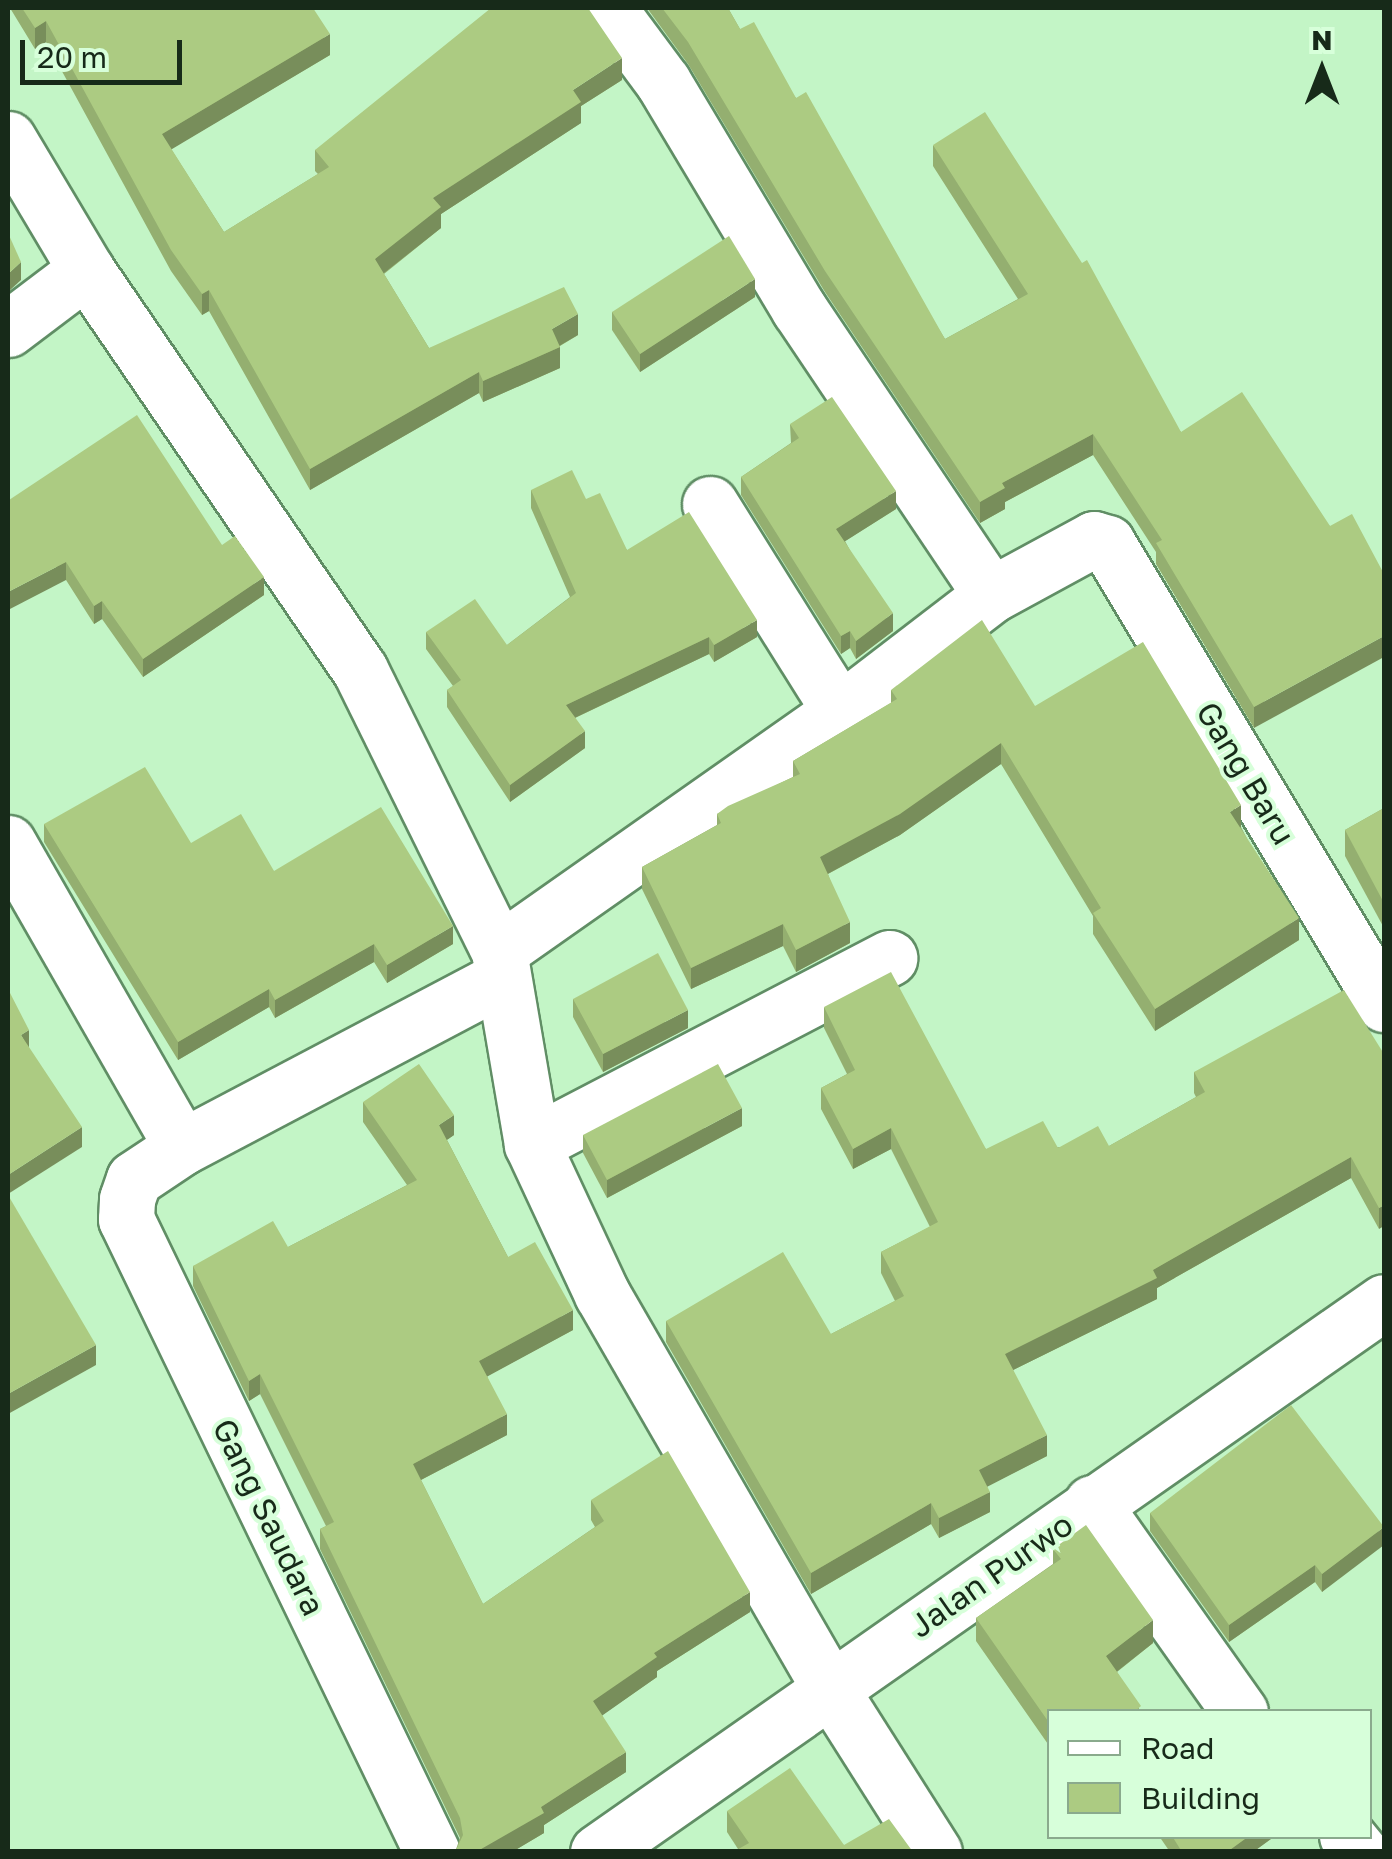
<!DOCTYPE html>
<style>
body{margin:0}
#map{position:relative;width:1392px;height:1859px;overflow:hidden;background:#c3f5c6;font-family:"Golos Text",sans-serif}
div>[style]{position:absolute}
[style*='--x']{left:calc(var(--x)*1px);top:calc(var(--y)*1px);width:calc(var(--w)*1px);rotate:calc(var(--a)*1deg)}
.roads{filter:drop-shadow(2px 0 #608e65) drop-shadow(-2px 0 #608e65) drop-shadow(0 2px #608e65) drop-shadow(0 -2px #608e65)}
.minor>*{height:55px;margin:-27.5px;padding:0 27.5px;transform-origin:27.5px;border-radius:27.5px;background:#fff}
.wall>*{inset:0;background:#94af70}
.shaded-wall>*{inset:0;background:#788e5b}
.building>*{inset:0;background:#accb82}
span{translate:-50% -50%;white-space:nowrap;text-align:center;line-height:1.15;-webkit-text-stroke:8px #d7ffda;paint-order:stroke}
.street-label{font-size:32px;color:#172a19}
.frame{position:absolute;inset:0;border:10px solid #172a19;pointer-events:none}
.legend{position:absolute;left:1047px;top:1709px;width:325px;height:130px;box-sizing:border-box;background:#d7ffda;border:2px solid #8aaa8d;margin:0;padding:12px 18px;list-style:none;font-size:30px;color:#172a19}
.legend li{display:flex;align-items:center;gap:20px;height:50px}
.legend b{width:50px;border:2px solid #8aaa8d}
.north{position:absolute;left:1272px;top:20px;width:100px;height:100px;-webkit-text-stroke:8px #d7ffda;paint-order:stroke;rotate:0deg;font-size:28px;font-weight:700;line-height:40px;text-align:center;color:#172a19}
.north::after{content:'';display:block;margin:auto;width:35px;height:45px;background:#172a19;clip-path:polygon(50% 0,100% 100%,50% 72%,0 100%)}
.scale{position:absolute;left:20px;top:40px;width:162px;height:45px;box-sizing:border-box;border:5px solid #172a19;border-top:0;padding-left:12px;font-size:30px;line-height:35px;white-space:nowrap;color:#172a19;-webkit-text-stroke:8px #d7ffda;paint-order:stroke}
</style>
<div id="map">
<div class="roads">
<div class="minor">
<i style="--x:608;--y:8;--w:92;--a:53.4"></i>
<i style="--x:663;--y:82;--w:265;--a:59.1"></i>
<i style="--x:799;--y:309;--w:344;--a:56.1"></i>
<i style="--x:8;--y:139;--w:152;--a:59.2"></i>
<i style="--x:86;--y:270;--w:485;--a:55.6"></i>
<i style="--x:360;--y:670;--w:313;--a:63.7"></i>
<i style="--x:499;--y:951;--w:196;--a:80.3"></i>
<i style="--x:532;--y:1144;--w:166;--a:65"></i>
<i style="--x:602;--y:1294;--w:457;--a:60"></i>
<i style="--x:831;--y:1690;--w:192;--a:57.6"></i>
<i style="--x:8;--y:329;--w:98;--a:-37.1"></i>
<i style="--x:710;--y:504;--w:244;--a:57.9"></i>
<i style="--x:8;--y:843;--w:350;--a:60.2"></i>
<i style="--x:499;--y:951;--w:417;--a:-35.1"></i>
<i style="--x:840;--y:711;--w:190;--a:-37.5"></i>
<i style="--x:991;--y:595;--w:117;--a:-28.5"></i>
<i style="--x:1094;--y:539;--w:14;--a:17"></i>
<i style="--x:1107;--y:543;--w:538;--a:59"></i>
<i style="--x:532;--y:1144;--w:403;--a:-27.5"></i>
<i style="--x:1092;--y:1503;--w:256;--a:54.7"></i>
<i style="--x:1347;--y:1836;--w:21;--a:51"></i>
<i style="--x:432;--y:1852;--w:703;--a:-115.8"></i>
<i style="--x:126;--y:1219;--w:20;--a:-87"></i>
<i style="--x:127;--y:1199;--w:21;--a:-71"></i>
<i style="--x:134;--y:1179;--w:58;--a:-33.7"></i>
<i style="--x:182;--y:1147;--w:358;--a:-27.8"></i>
<i style="--x:598;--y:1852;--w:959;--a:-34.98"></i>
</div>
</div>
<div class="wall">
<i style="clip-path:polygon(10px 8px,313px 8px,330px 55px,171px 149px,224px 232px,318px 174px,315px 171px,315px 150px,622px 80px,581px 106px,581px 123px,441px 214px,441px 228px,384px 274px,429px 348px,578px 335px,560px 346px,560px 368px,483px 402px,479px 393px,310px 490px,209px 311px,202px 315px,171px 271px,46px 42px,35px 49px)"></i>
<i style="clip-path:polygon(647px 8px,728px 8px,740px 29px,796px 98px,945px 339px,1018px 299px,933px 166px,933px 145px,1181px 432px,1330px 526px,1254px 728px,1156px 564px,1156px 552px,1093px 455px,1005px 502px,1005px 509px,980px 523px,825px 292px,688px 64px)"></i>
<i style="clip-path:polygon(755px 297px,640px 372px,612px 330px,612px 312px)"></i>
<i style="clip-path:polygon(790px 424px,896px 509px,845px 541px,893px 631px,856px 659px,850px 648px,841px 654px,741px 495px,741px 477px,791px 443px)"></i>
<i style="clip-path:polygon(531px 490px,586px 499px,627px 550px,757px 637px,714px 662px,709px 654px,575px 718px,585px 748px,510px 802px,447px 707px,447px 690px,453px 686px,426px 649px,426px 632px,507px 645px,570px 597px,531px 508px)"></i>
<i style="clip-path:polygon(9px 500px,222px 545px,264px 595px,143px 677px,102px 619px,94px 624px,66px 580px)"></i>
<i style="clip-path:polygon(891px 690px,1035px 706px,1241px 827px,1299px 940px,1155px 1031px,1093px 934px,1093px 916px,1001px 764px,900px 835px,828px 874px,850px 943px,796px 972px,783px 946px,691px 989px,642px 889px,642px 867px,717px 825px,717px 814px,793px 777px,793px 761px,891px 703px)"></i>
<i style="clip-path:polygon(1384px 808px,1384px 928px,1345px 856px,1345px 830px)"></i>
<i style="clip-path:polygon(44px 824px,191px 843px,274px 871px,453px 944px,387px 983px,374px 962px,275px 1018px,269px 1007px,178px 1060px,44px 842px)"></i>
<i style="clip-path:polygon(573px 999px,688px 1028px,603px 1072px,573px 1017px)"></i>
<i style="clip-path:polygon(824px 1007px,986px 1149px,1109px 1146px,1196px 1097px,1194px 1093px,1194px 1072px,1384px 1054px,1379px 1229px,1351px 1178px,1157px 1288px,1157px 1299px,1013px 1370px,1047px 1456px,987px 1486px,990px 1512px,939px 1538px,931px 1524px,811px 1594px,666px 1342px,666px 1321px,831px 1334px,895px 1301px,881px 1273px,881px 1252px,930px 1227px,891px 1149px,853px 1169px,821px 1109px,821px 1088px,847px 1074px,824px 1028px)"></i>
<i style="clip-path:polygon(363px 1102px,454px 1135px,447px 1140px,508px 1257px,573px 1330px,487px 1376px,507px 1435px,421px 1480px,483px 1604px,595px 1527px,591px 1520px,591px 1500px,750px 1612px,657px 1671px,657px 1677px,602px 1715px,626px 1772px,544px 1825px,544px 1833px,512px 1852px,455px 1852px,460px 1838px,320px 1549px,320px 1529px,326px 1526px,260px 1394px,249px 1401px,246px 1395px,193px 1286px,193px 1266px,288px 1247px,407px 1185px,363px 1122px)"></i>
<i style="clip-path:polygon(742px 1126px,607px 1198px,583px 1153px,583px 1135px)"></i>
<i style="clip-path:polygon(1150px 1513px,1384px 1525px,1322px 1592px,1315px 1582px,1229px 1642px,1150px 1531px)"></i>
<i style="clip-path:polygon(1053px 1549px,1153px 1643px,1117px 1672px,1141px 1712px,1050px 1712px,1050px 1747px,976px 1641px,976px 1618px,1053px 1564px)"></i>
<i style="clip-path:polygon(727px 1811px,844px 1845px,738px 1849px,727px 1832px)"></i>
<i style="clip-path:polygon(1159px 1836px,1275px 1836px,1253px 1852px,1170px 1852px)"></i>
</div>
<div class="shaded-wall">
<i style="clip-path:polygon(46px 21px,46px 42px,35px 49px,35px 28px)"></i>
<i style="clip-path:polygon(330px 34px,330px 55px,162px 155px,162px 134px)"></i>
<i style="clip-path:polygon(622px 58px,622px 80px,581px 106px,581px 123px,441px 214px,441px 228px,375px 280px,375px 259px,433px 198px,573px 90px)"></i>
<i style="clip-path:polygon(21px 262px,21px 280px,8px 292px,8px 274px)"></i>
<i style="clip-path:polygon(755px 279px,755px 297px,640px 372px,640px 354px)"></i>
<i style="clip-path:polygon(209px 290px,209px 311px,202px 315px,202px 294px)"></i>
<i style="clip-path:polygon(578px 314px,578px 335px,552px 350px,552px 329px)"></i>
<i style="clip-path:polygon(560px 347px,560px 368px,483px 402px,483px 381px)"></i>
<i style="clip-path:polygon(479px 372px,479px 393px,310px 490px,310px 469px)"></i>
<i style="clip-path:polygon(1093px 434px,1093px 455px,1005px 502px,1005px 509px,980px 523px,980px 502px,1002px 483px)"></i>
<i style="clip-path:polygon(896px 491px,896px 509px,836px 547px,836px 529px)"></i>
<i style="clip-path:polygon(66px 562px,66px 580px,8px 610px,8px 592px)"></i>
<i style="clip-path:polygon(264px 577px,264px 595px,143px 677px,143px 659px)"></i>
<i style="clip-path:polygon(102px 601px,102px 619px,94px 624px,94px 606px)"></i>
<i style="clip-path:polygon(893px 613px,893px 631px,856px 659px,856px 641px)"></i>
<i style="clip-path:polygon(757px 620px,757px 637px,714px 662px,714px 645px)"></i>
<i style="clip-path:polygon(850px 631px,850px 648px,841px 654px,841px 636px)"></i>
<i style="clip-path:polygon(1384px 636px,1384px 657px,1254px 728px,1254px 707px)"></i>
<i style="clip-path:polygon(709px 637px,709px 654px,566px 722px,566px 705px)"></i>
<i style="clip-path:polygon(585px 731px,585px 748px,510px 802px,510px 785px)"></i>
<i style="clip-path:polygon(1001px 743px,1001px 764px,900px 835px,820px 878px,820px 857px)"></i>
<i style="clip-path:polygon(1241px 805px,1241px 827px,1230px 833px,1230px 812px)"></i>
<i style="clip-path:polygon(1299px 918px,1299px 940px,1155px 1031px,1155px 1009px)"></i>
<i style="clip-path:polygon(850px 922px,850px 943px,796px 972px,796px 950px)"></i>
<i style="clip-path:polygon(783px 924px,783px 946px,691px 989px,691px 968px)"></i>
<i style="clip-path:polygon(453px 926px,453px 944px,387px 983px,387px 965px)"></i>
<i style="clip-path:polygon(374px 944px,374px 962px,275px 1018px,275px 1000px)"></i>
<i style="clip-path:polygon(269px 989px,269px 1007px,178px 1060px,178px 1042px)"></i>
<i style="clip-path:polygon(688px 1010px,688px 1028px,603px 1072px,603px 1054px)"></i>
<i style="clip-path:polygon(29px 1030px,29px 1050px,21px 1035px)"></i>
<i style="clip-path:polygon(742px 1108px,742px 1126px,607px 1198px,607px 1180px)"></i>
<i style="clip-path:polygon(454px 1115px,454px 1135px,439px 1145px,439px 1125px)"></i>
<i style="clip-path:polygon(82px 1127px,82px 1147px,8px 1194px,8px 1175px)"></i>
<i style="clip-path:polygon(891px 1128px,891px 1149px,853px 1169px,853px 1149px)"></i>
<i style="clip-path:polygon(1351px 1157px,1351px 1178px,1157px 1288px,1157px 1299px,1005px 1374px,1005px 1354px)"></i>
<i style="clip-path:polygon(1384px 1205px,1384px 1226px,1379px 1229px,1379px 1208px)"></i>
<i style="clip-path:polygon(573px 1310px,573px 1330px,479px 1381px,479px 1361px)"></i>
<i style="clip-path:polygon(96px 1345px,96px 1365px,8px 1414px,8px 1394px)"></i>
<i style="clip-path:polygon(260px 1374px,260px 1394px,249px 1401px,249px 1381px)"></i>
<i style="clip-path:polygon(507px 1414px,507px 1435px,413px 1484px,413px 1464px)"></i>
<i style="clip-path:polygon(1047px 1435px,1047px 1456px,979px 1491px,979px 1470px)"></i>
<i style="clip-path:polygon(990px 1492px,990px 1512px,939px 1538px,939px 1518px)"></i>
<i style="clip-path:polygon(931px 1503px,931px 1524px,811px 1594px,811px 1573px)"></i>
<i style="clip-path:polygon(1384px 1527px,1384px 1545px,1322px 1592px,1322px 1574px)"></i>
<i style="clip-path:polygon(1315px 1565px,1315px 1582px,1229px 1642px,1229px 1625px)"></i>
<i style="clip-path:polygon(750px 1592px,750px 1612px,657px 1671px,657px 1677px,593px 1722px,593px 1701px,654px 1653px)"></i>
<i style="clip-path:polygon(1153px 1620px,1153px 1643px,1106px 1680px,1106px 1656px)"></i>
<i style="clip-path:polygon(626px 1752px,626px 1772px,544px 1825px,544px 1833px,512px 1852px,476px 1852px,541px 1807px)"></i>
<i style="clip-path:polygon(1249px 1836px,1275px 1836px,1253px 1852px,1227px 1852px)"></i>
</div>
<div class="building">
<i style="clip-path:polygon(22px 8px,313px 8px,330px 34px,162px 134px,224px 232px,329px 167px,315px 150px,491px 8px,588px 8px,622px 58px,573px 90px,581px 102px,433px 198px,441px 207px,375px 259px,429px 348px,564px 287px,578px 314px,552px 329px,560px 347px,483px 381px,479px 372px,310px 469px,209px 290px,202px 294px,171px 250px,46px 21px,35px 28px)"></i>
<i style="clip-path:polygon(662px 8px,728px 8px,740px 29px,754px 22px,796px 98px,806px 92px,945px 339px,1028px 294px,933px 145px,985px 112px,1082px 263px,1087px 260px,1181px 432px,1242px 392px,1330px 526px,1352px 514px,1384px 574px,1384px 636px,1254px 707px,1156px 543px,1162px 540px,1093px 434px,1002px 483px,1005px 488px,980px 502px,825px 271px,688px 42px)"></i>
<i style="clip-path:polygon(8px 233px,21px 262px,8px 274px)"></i>
<i style="clip-path:polygon(729px 236px,755px 279px,640px 354px,612px 312px)"></i>
<i style="clip-path:polygon(832px 397px,896px 491px,836px 529px,893px 613px,856px 641px,850px 631px,841px 636px,741px 477px,799px 438px,790px 424px)"></i>
<i style="clip-path:polygon(137px 415px,222px 545px,235px 536px,264px 577px,143px 659px,102px 601px,94px 606px,66px 562px,8px 592px,8px 497px,9px 500px)"></i>
<i style="clip-path:polygon(572px 470px,586px 499px,600px 493px,627px 550px,689px 512px,757px 620px,714px 645px,709px 637px,566px 705px,585px 731px,510px 785px,447px 690px,461px 680px,426px 632px,475px 599px,507px 645px,576px 593px,531px 490px)"></i>
<i style="clip-path:polygon(982px 620px,1035px 706px,1143px 642px,1241px 805px,1230px 812px,1299px 918px,1155px 1009px,1093px 913px,1101px 908px,1001px 743px,900px 814px,820px 857px,850px 922px,796px 950px,783px 924px,691px 968px,642px 867px,721px 823px,717px 814px,728px 806px,800px 774px,793px 761px,897px 699px,891px 690px)"></i>
<i style="clip-path:polygon(145px 767px,191px 843px,241px 814px,274px 871px,381px 807px,453px 926px,387px 965px,374px 944px,275px 1000px,269px 989px,178px 1042px,44px 824px)"></i>
<i style="clip-path:polygon(1384px 808px,1384px 903px,1345px 830px)"></i>
<i style="clip-path:polygon(658px 953px,688px 1010px,603px 1054px,573px 999px)"></i>
<i style="clip-path:polygon(891px 972px,986px 1149px,1043px 1121px,1058px 1148px,1098px 1126px,1109px 1146px,1205px 1092px,1194px 1072px,1344px 990px,1384px 1054px,1384px 1205px,1379px 1208px,1351px 1157px,1153px 1270px,1157px 1278px,1005px 1354px,1047px 1435px,979px 1470px,990px 1492px,939px 1518px,931px 1503px,811px 1573px,666px 1321px,783px 1252px,831px 1334px,904px 1296px,881px 1252px,938px 1222px,891px 1128px,853px 1149px,821px 1088px,855px 1070px,824px 1007px)"></i>
<i style="clip-path:polygon(8px 989px,29px 1030px,21px 1035px,82px 1127px,8px 1175px)"></i>
<i style="clip-path:polygon(419px 1064px,454px 1115px,439px 1125px,508px 1257px,535px 1242px,573px 1310px,479px 1361px,507px 1414px,413px 1464px,483px 1604px,604px 1521px,591px 1500px,668px 1451px,750px 1592px,654px 1653px,657px 1657px,593px 1701px,626px 1752px,541px 1807px,544px 1813px,476px 1852px,455px 1852px,463px 1835px,460px 1818px,320px 1529px,334px 1522px,260px 1374px,249px 1381px,246px 1375px,193px 1266px,273px 1221px,288px 1247px,417px 1180px,363px 1102px)"></i>
<i style="clip-path:polygon(718px 1064px,742px 1108px,607px 1180px,583px 1135px)"></i>
<i style="clip-path:polygon(8px 1195px,96px 1345px,8px 1394px)"></i>
<i style="clip-path:polygon(1291px 1405px,1384px 1527px,1322px 1574px,1315px 1565px,1229px 1625px,1150px 1513px)"></i>
<i style="clip-path:polygon(1086px 1525px,1153px 1620px,1106px 1656px,1141px 1706px,1134px 1712px,1050px 1712px,1050px 1724px,976px 1618px,1061px 1559px,1053px 1549px)"></i>
<i style="clip-path:polygon(790px 1768px,844px 1845px,889px 1819px,913px 1852px,733px 1852px,749px 1843px,727px 1811px)"></i>
<i style="clip-path:polygon(1172px 1836px,1249px 1836px,1227px 1852px,1182px 1852px)"></i>
</div>
<div class="street-label">
<span style="left:1246px;top:773px;rotate:59deg">Gang Baru</span>
<span style="left:269px;top:1517px;rotate:64deg">Gang Saudara</span>
<span style="left:991px;top:1575px;rotate:-35deg">Jalan Purwo</span>
</div>
<div class="frame"></div>
<ul class="legend">
<li><b style="height:12px;background:#fff"></b>Road</li>
<li><b style="height:28px;background:#accb82"></b>Building</li>
</ul>
<div class="north">N</div>
<div class="scale">20 m</div>
</div>
